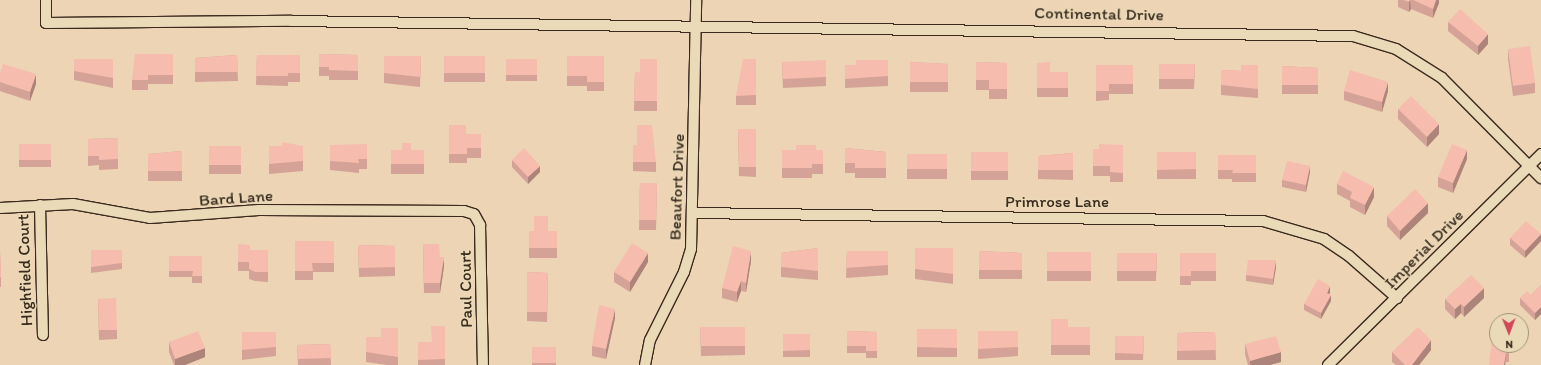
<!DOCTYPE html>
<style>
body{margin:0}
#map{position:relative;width:1541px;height:365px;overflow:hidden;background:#edd4b5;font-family:Itim,sans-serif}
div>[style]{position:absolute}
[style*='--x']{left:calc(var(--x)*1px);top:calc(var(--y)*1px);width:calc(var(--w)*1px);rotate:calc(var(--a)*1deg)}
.roads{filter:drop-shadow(1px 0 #3b2a1e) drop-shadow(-1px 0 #3b2a1e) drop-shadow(0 1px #3b2a1e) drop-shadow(0 -1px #3b2a1e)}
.minor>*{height:10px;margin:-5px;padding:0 5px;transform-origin:5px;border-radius:5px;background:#ebdab7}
.wall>*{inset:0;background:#d4a296}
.shaded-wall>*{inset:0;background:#ac847a}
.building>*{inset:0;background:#f6bcae}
span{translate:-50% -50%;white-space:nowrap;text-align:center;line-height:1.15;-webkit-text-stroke:3px #ebdab7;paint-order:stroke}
.street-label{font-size:17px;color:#3b2a1e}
.north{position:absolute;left:1489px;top:313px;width:40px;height:40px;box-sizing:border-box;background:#ebdab7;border:1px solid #a5947a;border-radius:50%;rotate:179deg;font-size:11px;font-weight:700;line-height:16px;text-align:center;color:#3b2a1e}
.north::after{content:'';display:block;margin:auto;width:14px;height:18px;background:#d1495b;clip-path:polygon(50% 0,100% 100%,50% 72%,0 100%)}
</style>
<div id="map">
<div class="roads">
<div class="minor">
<i style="--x:46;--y:0;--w:23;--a:90"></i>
<i style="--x:46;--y:23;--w:245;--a:-0.5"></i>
<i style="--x:291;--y:21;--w:1062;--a:0.81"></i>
<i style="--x:1353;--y:36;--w:45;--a:16.8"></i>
<i style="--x:1396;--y:49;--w:54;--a:32.2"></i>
<i style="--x:1442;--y:78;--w:141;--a:45.3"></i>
<i style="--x:40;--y:205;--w:130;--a:88.7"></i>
<i style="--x:0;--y:208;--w:73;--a:-3.1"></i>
<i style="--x:73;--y:204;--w:78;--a:10.3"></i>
<i style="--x:150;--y:218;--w:109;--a:-4.2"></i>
<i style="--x:259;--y:210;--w:205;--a:0.3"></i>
<i style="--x:464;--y:211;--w:10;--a:17"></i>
<i style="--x:474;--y:214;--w:13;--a:61"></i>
<i style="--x:480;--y:225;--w:140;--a:88.8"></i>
<i style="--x:694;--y:213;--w:569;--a:0.81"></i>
<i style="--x:1263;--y:221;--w:64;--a:16.4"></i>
<i style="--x:1324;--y:239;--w:30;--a:34"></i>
<i style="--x:1349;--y:256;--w:64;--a:41.2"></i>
<i style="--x:645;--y:365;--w:25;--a:-79"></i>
<i style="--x:650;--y:340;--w:76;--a:-63.4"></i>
<i style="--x:684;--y:272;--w:24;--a:-73"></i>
<i style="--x:691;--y:249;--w:249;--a:-88.8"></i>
<i style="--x:1328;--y:365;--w:300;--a:-44.7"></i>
</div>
</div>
<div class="wall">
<i style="clip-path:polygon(1398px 0,1439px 0,1439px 3px,1433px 18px,1411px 9px,1409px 12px,1398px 7px)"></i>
<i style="clip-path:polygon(1448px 22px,1488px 44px,1478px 55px,1448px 31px)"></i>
<i style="clip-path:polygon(1508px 49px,1535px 83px,1535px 93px,1513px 96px,1508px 59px)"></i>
<i style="clip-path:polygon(173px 54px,173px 84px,148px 84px,148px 90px,132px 90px,132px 80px)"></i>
<i style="clip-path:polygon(319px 54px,358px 55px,358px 80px,329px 80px,329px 76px,319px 76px)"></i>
<i style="clip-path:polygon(237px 55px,238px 81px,195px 82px,195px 58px)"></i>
<i style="clip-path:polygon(257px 55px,300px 55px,300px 82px,288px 82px,288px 86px,256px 85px)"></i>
<i style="clip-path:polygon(384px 56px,421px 56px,420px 87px,384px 83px)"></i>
<i style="clip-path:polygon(444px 56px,485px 56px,485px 82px,444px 82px)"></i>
<i style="clip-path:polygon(567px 56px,604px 56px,604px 91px,587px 91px,587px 86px,567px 86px)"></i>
<i style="clip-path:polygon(74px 59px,113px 59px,113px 88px,74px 80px)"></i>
<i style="clip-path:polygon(506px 59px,537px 59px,537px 81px,506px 81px)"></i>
<i style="clip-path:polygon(657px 59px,657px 111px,634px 111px,635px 72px,640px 72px)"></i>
<i style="clip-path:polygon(756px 59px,756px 105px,736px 105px,736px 96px)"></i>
<i style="clip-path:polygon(888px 60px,888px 86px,845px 88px,845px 65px,856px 65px)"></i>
<i style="clip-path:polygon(782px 62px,826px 77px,826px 86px,783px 88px)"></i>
<i style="clip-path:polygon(910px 62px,948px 64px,948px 92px,910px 92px)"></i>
<i style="clip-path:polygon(976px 62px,1007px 63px,1007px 99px,989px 99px,989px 90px,976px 90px)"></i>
<i style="clip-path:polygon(1037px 63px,1050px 72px,1068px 72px,1068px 97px,1037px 97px)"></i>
<i style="clip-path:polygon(1159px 64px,1195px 64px,1194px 89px,1159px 89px)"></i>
<i style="clip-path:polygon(1096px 65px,1133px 65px,1133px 94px,1109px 94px,1109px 100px,1096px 101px)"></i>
<i style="clip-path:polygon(1258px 65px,1258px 98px,1221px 95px,1221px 70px,1241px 71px)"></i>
<i style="clip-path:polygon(1282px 66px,1318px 68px,1318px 94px,1282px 94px)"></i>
<i style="clip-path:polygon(0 73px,36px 84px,30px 101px,0 91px)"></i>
<i style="clip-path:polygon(1344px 91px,1388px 91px,1382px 112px,1344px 100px)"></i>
<i style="clip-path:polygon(1398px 109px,1439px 134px,1427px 147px,1398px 119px)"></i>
<i style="clip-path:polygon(449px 125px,466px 134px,481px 134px,481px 158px,467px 158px,467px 163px,449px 163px)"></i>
<i style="clip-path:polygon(738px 129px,756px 129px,756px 177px,739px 176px)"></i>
<i style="clip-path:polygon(118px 138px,118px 169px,99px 170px,99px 165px,88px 166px,88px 139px)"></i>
<i style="clip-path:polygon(19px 144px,51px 144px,51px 167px,19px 167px)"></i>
<i style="clip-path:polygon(330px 145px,367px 159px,367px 169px,359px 169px,359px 173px,330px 170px)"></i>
<i style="clip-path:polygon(633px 145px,656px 162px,656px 172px,633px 171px)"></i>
<i style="clip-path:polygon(1123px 145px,1123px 182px,1110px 182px,1110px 176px,1093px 176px,1093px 149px,1099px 149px)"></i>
<i style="clip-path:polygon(209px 146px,241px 146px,241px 174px,209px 174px)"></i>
<i style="clip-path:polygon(269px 146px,303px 146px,303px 171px,269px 174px)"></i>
<i style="clip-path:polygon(845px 148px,886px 152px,886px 178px,855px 178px,855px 173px,845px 173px)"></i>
<i style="clip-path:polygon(391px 150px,424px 150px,424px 174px,391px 174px)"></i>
<i style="clip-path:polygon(782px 150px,823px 150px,823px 174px,812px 174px,812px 178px,782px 178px)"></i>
<i style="clip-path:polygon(182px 151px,182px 181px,148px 181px,148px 154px)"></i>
<i style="clip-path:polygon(971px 152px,1008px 152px,1008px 180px,971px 180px)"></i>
<i style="clip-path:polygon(1157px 152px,1196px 152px,1196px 179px,1157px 179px)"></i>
<i style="clip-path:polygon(1073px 153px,1073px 180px,1038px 179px,1038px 156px)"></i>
<i style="clip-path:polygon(907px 154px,947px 154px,947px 179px,907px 179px)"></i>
<i style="clip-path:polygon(1218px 155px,1256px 155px,1256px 182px,1232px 182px,1232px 179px,1218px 179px)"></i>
<i style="clip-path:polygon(1467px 159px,1453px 193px,1438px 187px,1438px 177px)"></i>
<i style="clip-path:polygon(512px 160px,540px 172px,528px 184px,512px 167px)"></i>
<i style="clip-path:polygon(1310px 172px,1306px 192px,1282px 187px,1282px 180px)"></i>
<i style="clip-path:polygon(640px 183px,657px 183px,656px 230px,639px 230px)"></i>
<i style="clip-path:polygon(1337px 184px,1374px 197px,1365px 215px,1350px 207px,1350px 201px,1337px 194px)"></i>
<i style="clip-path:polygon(1428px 213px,1400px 240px,1387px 226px,1387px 216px)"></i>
<i style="clip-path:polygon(529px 231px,557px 231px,557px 258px,529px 258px)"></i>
<i style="clip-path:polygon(1510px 238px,1541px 241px,1525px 258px,1510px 245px)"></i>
<i style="clip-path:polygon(295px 241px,334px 241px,334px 272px,313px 272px,313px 280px,295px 280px)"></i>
<i style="clip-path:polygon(238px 244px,250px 250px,268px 250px,268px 282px,255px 281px,249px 279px,249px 271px,238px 271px)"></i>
<i style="clip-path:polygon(423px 244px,440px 257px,444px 266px,440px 293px,424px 293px)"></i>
<i style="clip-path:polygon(358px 245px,395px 246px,395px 276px,359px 277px)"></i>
<i style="clip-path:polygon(818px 248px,818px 280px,781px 277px,781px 253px)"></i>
<i style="clip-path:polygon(915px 248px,953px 248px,953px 284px,915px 279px)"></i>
<i style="clip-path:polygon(0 250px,1px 277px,1px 287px,0 287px)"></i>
<i style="clip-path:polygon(91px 250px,122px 250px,122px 269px,91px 273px)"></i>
<i style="clip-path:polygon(847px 251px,888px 251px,888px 275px,846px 278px)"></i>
<i style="clip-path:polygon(979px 251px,1022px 253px,1022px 279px,979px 279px)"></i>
<i style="clip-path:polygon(1047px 252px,1091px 252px,1091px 281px,1047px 281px)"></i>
<i style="clip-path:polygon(1117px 253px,1157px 253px,1156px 281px,1117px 281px)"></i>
<i style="clip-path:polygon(1180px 253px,1216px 253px,1216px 281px,1191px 281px,1191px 285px,1180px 285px)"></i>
<i style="clip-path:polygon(169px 256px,202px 256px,202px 283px,192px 283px,192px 277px,169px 277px)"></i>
<i style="clip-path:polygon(751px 261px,746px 292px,741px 291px,737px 302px,722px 298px,722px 288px)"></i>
<i style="clip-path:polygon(648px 262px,630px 292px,614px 282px,614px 272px)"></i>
<i style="clip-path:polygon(1276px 267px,1273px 285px,1246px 281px,1246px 275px)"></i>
<i style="clip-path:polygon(527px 272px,548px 273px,547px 322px,527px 321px)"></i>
<i style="clip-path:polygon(1541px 285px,1541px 314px,1535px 320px,1520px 305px,1520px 298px,1531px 295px)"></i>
<i style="clip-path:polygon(1330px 293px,1329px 294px,1331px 301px,1321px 319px,1304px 310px,1304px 304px)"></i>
<i style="clip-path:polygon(1484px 298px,1464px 317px,1461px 313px,1455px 319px,1445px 309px,1445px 299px)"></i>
<i style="clip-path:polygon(98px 299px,117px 330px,117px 339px,99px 340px)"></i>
<i style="clip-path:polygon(615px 318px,606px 359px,592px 356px,592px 346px)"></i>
<i style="clip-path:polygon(1051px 319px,1068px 327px,1090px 327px,1090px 355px,1051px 355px)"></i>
<i style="clip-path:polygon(445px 326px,445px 365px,418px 365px,418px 342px,432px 342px)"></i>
<i style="clip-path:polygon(700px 327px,745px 327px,745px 355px,701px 356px)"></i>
<i style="clip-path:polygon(398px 328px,398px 365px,387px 365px,366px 362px,366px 337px,381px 337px)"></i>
<i style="clip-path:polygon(917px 329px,957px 329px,957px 357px,917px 357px)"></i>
<i style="clip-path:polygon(847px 331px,877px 332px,877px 358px,866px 358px,866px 353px,847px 353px)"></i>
<i style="clip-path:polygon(978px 331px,1018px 331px,1018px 356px,978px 359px)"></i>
<i style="clip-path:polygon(242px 332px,276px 332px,276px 356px,242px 360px)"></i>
<i style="clip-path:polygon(1215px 332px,1216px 360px,1177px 360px,1177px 333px)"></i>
<i style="clip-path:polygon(783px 334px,810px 334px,810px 357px,783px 357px)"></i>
<i style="clip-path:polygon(1115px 336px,1144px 336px,1143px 360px,1115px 360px)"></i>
<i style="clip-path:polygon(169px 342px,205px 357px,185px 365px,174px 365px,169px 352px)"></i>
<i style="clip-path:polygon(330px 344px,331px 365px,298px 365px,297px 345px)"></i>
<i style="clip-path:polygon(1245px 344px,1281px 362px,1270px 365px,1248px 365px,1245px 354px)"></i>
<i style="clip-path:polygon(1509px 345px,1509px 362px,1506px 362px,1505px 365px,1489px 365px)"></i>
<i style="clip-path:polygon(532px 347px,556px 347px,556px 365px,532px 365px)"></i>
<i style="clip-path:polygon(1431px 350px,1419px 365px,1396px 365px,1392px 362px,1392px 352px)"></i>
</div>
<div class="shaded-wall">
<i style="clip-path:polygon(1410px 0,1411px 9px,1409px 12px,1409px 2px)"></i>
<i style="clip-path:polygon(1436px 0,1439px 0,1439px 3px,1433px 18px,1433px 9px)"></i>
<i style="clip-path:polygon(1488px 34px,1488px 44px,1478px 55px,1478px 46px)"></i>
<i style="clip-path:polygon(36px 74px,36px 84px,30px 101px,30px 92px)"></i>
<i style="clip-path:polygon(1388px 82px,1388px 91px,1382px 112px,1382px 102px)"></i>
<i style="clip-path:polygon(1439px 124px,1439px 134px,1427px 147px,1427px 137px)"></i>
<i style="clip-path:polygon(1467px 150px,1467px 159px,1453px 193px,1453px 183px)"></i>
<i style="clip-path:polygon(540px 166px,540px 172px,528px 184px,528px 177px)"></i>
<i style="clip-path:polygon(1310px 166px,1310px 172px,1306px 192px,1306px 185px)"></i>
<i style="clip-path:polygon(1374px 187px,1374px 197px,1365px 215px,1365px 205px)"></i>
<i style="clip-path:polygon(1428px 203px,1428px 213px,1400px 240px,1400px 231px)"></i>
<i style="clip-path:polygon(1541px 234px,1541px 241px,1525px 258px,1525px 251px)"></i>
<i style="clip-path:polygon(751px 251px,751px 261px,746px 292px,746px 283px)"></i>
<i style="clip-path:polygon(648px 253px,648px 262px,630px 292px,630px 282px)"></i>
<i style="clip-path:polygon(444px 257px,444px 266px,440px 293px,440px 283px)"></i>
<i style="clip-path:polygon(1276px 260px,1276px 267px,1273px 285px,1273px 279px)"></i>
<i style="clip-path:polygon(741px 281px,741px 291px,737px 302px,737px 292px)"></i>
<i style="clip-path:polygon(1330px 286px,1330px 293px,1327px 299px,1327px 293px)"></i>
<i style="clip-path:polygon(1484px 288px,1484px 298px,1464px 317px,1464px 307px)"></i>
<i style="clip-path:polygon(1331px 295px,1331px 301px,1321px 319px,1321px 313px)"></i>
<i style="clip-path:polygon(1461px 304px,1461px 313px,1455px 319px,1455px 309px)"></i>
<i style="clip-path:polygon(1541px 307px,1541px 314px,1535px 320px,1535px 313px)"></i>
<i style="clip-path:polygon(615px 309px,615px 318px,606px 359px,606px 349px)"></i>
<i style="clip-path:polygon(1431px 340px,1431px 350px,1419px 365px,1412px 365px)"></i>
<i style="clip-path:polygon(205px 348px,205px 357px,185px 365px,175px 365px,175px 359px)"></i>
<i style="clip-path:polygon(1281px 352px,1281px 362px,1270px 365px,1250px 365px,1250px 361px)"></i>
<i style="clip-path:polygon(1506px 352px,1505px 365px,1504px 365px)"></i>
</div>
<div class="building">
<i style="clip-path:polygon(1403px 0,1410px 0,1409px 2px)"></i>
<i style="clip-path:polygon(1413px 0,1436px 0,1433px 9px)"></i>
<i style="clip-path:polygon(1460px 9px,1488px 34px,1478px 46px,1448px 22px)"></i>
<i style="clip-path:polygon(1530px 46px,1535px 83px,1513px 86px,1508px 49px)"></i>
<i style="clip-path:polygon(135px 54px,173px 54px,173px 75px,148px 75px,148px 80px,132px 80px)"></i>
<i style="clip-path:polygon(319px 54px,358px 55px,358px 71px,329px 70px,329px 67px,319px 67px)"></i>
<i style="clip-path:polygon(237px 55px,238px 72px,195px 72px,195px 58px)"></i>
<i style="clip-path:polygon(257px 55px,300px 55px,300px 73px,288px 73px,288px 76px,256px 76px)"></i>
<i style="clip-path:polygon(384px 56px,421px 56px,420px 77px,384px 73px)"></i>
<i style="clip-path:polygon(444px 56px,485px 56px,485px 73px,444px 73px)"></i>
<i style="clip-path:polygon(567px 56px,604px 56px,604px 82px,587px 82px,587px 76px,567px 76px)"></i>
<i style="clip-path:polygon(74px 59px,113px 59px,113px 78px,74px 71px)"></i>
<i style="clip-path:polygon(506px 59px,537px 59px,537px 75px,506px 75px)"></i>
<i style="clip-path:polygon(640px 59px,657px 59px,657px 101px,634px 101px,635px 72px,640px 72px)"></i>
<i style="clip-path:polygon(743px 59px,756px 59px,756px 95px,736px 96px)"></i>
<i style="clip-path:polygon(826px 60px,826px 77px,783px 79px,782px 62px)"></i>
<i style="clip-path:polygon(856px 60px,888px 60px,888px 76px,845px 79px,845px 65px,856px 65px)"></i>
<i style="clip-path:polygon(910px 62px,948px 64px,948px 82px,910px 82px)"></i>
<i style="clip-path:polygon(976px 62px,1007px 63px,1007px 89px,989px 89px,989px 80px,976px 80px)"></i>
<i style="clip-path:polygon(1050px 62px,1050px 72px,1068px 72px,1068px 88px,1037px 88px,1037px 63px)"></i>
<i style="clip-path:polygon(3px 64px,36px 74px,30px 92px,0 82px,0 73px)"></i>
<i style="clip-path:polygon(1159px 64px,1195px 64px,1194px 79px,1159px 79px)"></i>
<i style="clip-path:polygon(1096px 65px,1133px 65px,1133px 84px,1109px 84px,1109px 91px,1096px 91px)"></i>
<i style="clip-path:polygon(1241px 65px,1258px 65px,1258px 89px,1221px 85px,1221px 70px,1241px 71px)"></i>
<i style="clip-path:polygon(1282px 66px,1318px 68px,1318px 85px,1282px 85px)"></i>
<i style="clip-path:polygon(1350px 70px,1388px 82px,1382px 102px,1344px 91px)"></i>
<i style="clip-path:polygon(1411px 96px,1439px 124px,1427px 137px,1398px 109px)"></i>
<i style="clip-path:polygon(449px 125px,466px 125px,466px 134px,481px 134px,481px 148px,467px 148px,467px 154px,449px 154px)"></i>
<i style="clip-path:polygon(637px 125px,652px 125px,656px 162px,633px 162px,633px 145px,637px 145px)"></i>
<i style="clip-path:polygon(738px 129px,756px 129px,756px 167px,739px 167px)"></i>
<i style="clip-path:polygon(118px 138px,118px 159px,99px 160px,99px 156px,88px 156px,88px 139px)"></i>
<i style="clip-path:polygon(282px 142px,303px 146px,303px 161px,269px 164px,269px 146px,282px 146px)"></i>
<i style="clip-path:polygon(402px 143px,411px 143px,411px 150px,424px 150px,424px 164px,391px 164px,391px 150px,402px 150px)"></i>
<i style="clip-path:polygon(19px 144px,51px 144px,51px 160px,19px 160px)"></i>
<i style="clip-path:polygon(367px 144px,367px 159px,358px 159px,359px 163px,330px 161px,330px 145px)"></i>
<i style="clip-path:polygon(1099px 144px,1123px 145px,1123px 173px,1110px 172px,1110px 166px,1093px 166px,1093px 149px,1099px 149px)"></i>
<i style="clip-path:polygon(1452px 144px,1467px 150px,1453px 183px,1438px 177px)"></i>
<i style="clip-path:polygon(796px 145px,816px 145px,816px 150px,823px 150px,823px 164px,812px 164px,812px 168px,782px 168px,782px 150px,796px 150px)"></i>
<i style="clip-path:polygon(209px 146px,241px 146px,241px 165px,209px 165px)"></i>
<i style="clip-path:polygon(524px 148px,540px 166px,528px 177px,512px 160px)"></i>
<i style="clip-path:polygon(845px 148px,886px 152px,886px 168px,855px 168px,855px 163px,845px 163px)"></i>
<i style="clip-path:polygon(182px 151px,182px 171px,148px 171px,148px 154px)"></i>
<i style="clip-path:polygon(971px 152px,1008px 152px,1008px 171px,971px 171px)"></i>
<i style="clip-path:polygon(1157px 152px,1196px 152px,1196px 169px,1157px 170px)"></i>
<i style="clip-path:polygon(1073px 153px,1073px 170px,1038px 170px,1038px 156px)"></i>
<i style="clip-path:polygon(907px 154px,947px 154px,947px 169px,907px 169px)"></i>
<i style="clip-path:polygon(1218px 155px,1256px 155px,1256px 173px,1232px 173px,1233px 170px,1218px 170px)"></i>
<i style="clip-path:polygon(1287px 161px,1310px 166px,1306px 185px,1282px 180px)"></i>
<i style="clip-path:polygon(1343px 171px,1374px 187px,1365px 205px,1350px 198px,1352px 192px,1337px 184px)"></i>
<i style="clip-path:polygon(640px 183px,657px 183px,656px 220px,639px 220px)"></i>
<i style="clip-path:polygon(1415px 189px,1428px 203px,1400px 231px,1387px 216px)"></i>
<i style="clip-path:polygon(534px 216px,548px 216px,548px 231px,557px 231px,557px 248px,529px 248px,529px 231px,534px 231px)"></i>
<i style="clip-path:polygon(1526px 221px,1541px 234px,1525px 251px,1510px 238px)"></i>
<i style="clip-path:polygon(295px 241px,334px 241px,334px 263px,312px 263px,313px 271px,295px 271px)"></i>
<i style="clip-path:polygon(632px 243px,648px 253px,630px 282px,614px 272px)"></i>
<i style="clip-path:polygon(238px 244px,250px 245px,250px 250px,268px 250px,268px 272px,255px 272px,249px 269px,249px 262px,238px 262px)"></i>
<i style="clip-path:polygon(423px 244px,439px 244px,440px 257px,444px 257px,440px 283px,424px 283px)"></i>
<i style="clip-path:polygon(358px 245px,395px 246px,395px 267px,359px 268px)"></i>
<i style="clip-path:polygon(733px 246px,751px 251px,746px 283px,741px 281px,737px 292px,722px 288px)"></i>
<i style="clip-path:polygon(818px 248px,818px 271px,781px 267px,781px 253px)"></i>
<i style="clip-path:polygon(915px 248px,953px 248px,953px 274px,915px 269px)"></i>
<i style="clip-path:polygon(0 250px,1px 277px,0 277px)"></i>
<i style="clip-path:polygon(91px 250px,122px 250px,122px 263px,91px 267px)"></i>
<i style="clip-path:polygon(847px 251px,888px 251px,888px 265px,846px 268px)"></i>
<i style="clip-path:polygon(979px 251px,1022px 253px,1022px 270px,979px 270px)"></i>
<i style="clip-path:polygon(1047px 252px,1091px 252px,1091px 271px,1047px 271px)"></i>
<i style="clip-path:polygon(1117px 253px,1157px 253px,1156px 271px,1117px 271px)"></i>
<i style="clip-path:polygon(1180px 253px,1216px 253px,1216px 271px,1191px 271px,1191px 276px,1180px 276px)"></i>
<i style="clip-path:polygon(169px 256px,202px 256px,202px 276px,192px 276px,193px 271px,169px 271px)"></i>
<i style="clip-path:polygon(1248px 260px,1276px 260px,1273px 279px,1246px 275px)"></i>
<i style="clip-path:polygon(527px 272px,548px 273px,547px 312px,527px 312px)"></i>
<i style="clip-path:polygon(1471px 275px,1484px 288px,1464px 307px,1461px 304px,1455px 309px,1445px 299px)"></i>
<i style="clip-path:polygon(1318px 279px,1330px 286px,1327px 293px,1331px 295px,1321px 313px,1304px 304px)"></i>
<i style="clip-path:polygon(1541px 285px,1541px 307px,1535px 313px,1520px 298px,1527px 291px,1531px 295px)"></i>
<i style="clip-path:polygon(116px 298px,117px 330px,99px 330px,98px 299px)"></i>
<i style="clip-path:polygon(599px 305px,615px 309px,606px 349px,592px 346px)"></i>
<i style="clip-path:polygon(1051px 319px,1068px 319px,1068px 327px,1090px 327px,1090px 345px,1051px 345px)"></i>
<i style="clip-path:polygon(431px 326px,445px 326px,445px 359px,418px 360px,418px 342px,432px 342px)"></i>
<i style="clip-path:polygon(700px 327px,745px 327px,745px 346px,701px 346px)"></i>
<i style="clip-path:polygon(1418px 327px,1431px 340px,1412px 365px,1405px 365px,1392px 352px)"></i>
<i style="clip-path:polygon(381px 328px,398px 328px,398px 357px,366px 352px,366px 337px,381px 337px)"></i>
<i style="clip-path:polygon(917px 329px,957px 329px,957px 348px,917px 347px)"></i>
<i style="clip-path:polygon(1493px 330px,1497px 331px,1497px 345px,1509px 345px,1509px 353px,1506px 352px,1504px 365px,1489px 365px)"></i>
<i style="clip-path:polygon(198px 331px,205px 348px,175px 359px,169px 342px)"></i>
<i style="clip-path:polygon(847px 331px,877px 332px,877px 351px,866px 351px,866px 346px,847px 346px)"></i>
<i style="clip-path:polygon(978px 331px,1018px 331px,1018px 347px,978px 349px)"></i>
<i style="clip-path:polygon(242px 332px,276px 332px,276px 347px,242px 350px)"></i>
<i style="clip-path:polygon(1215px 332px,1216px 350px,1177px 351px,1177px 333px)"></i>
<i style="clip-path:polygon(783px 334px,810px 334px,810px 350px,783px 351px)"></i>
<i style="clip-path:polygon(1115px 336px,1144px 336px,1143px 354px,1115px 353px)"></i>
<i style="clip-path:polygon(1276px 336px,1281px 352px,1250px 361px,1245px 344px)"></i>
<i style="clip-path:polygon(330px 344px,331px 358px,298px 359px,297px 345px)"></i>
<i style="clip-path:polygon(532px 347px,556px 347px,556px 363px,532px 363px)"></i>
</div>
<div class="street-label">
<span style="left:1099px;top:14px;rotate:1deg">Continental Drive</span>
<span style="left:677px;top:187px;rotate:-88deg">Beaufort Drive</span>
<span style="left:236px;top:198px;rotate:-4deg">Bard Lane</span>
<span style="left:1057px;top:202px">Primrose Lane</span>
<span style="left:1424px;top:249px;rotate:-45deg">Imperial Drive</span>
<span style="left:25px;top:270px;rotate:-92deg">Highfield Court</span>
<span style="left:466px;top:289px;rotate:-91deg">Paul Court</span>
</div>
<div class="north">N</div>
</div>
